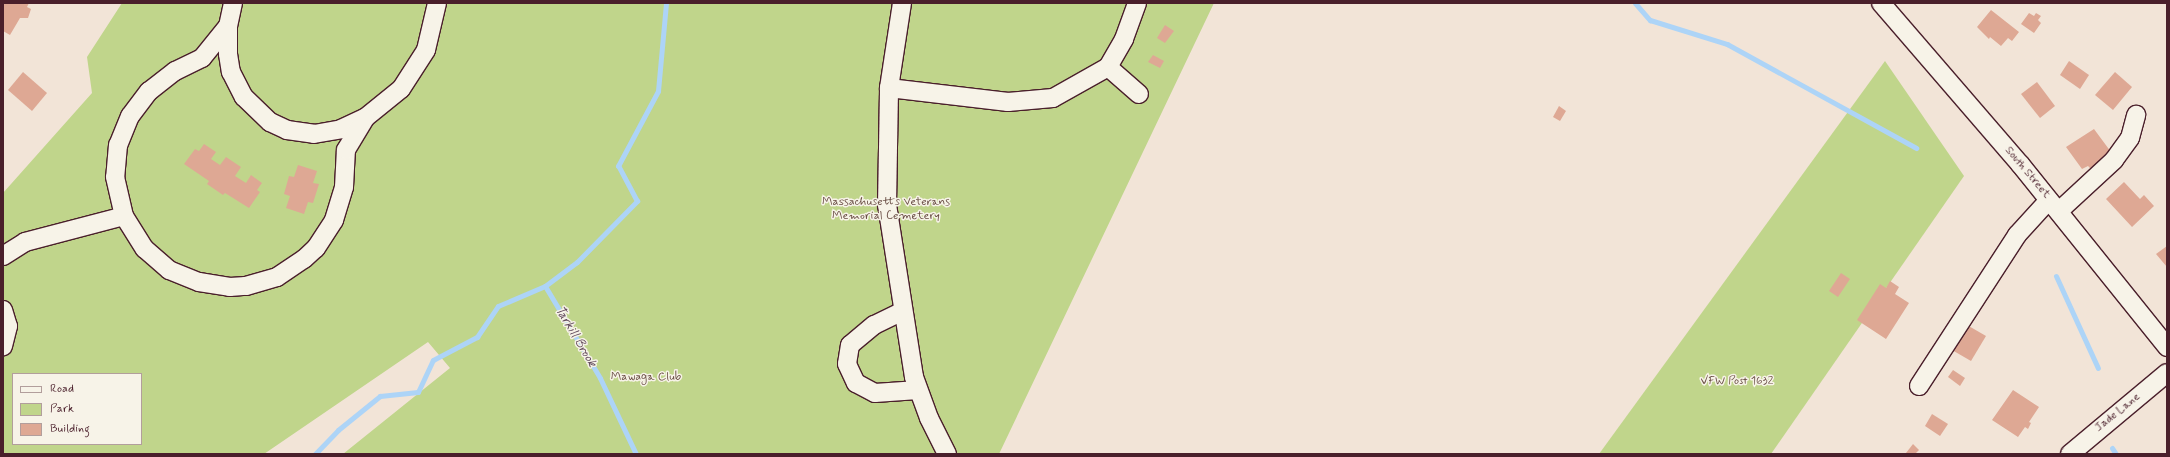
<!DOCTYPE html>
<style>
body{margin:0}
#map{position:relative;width:2170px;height:457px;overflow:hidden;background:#f2e4d7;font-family:Mynerve,sans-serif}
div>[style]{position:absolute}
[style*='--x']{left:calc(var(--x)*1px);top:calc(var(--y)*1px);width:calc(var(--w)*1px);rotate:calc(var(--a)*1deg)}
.green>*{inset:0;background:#c0d58b}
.stream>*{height:5px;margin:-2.5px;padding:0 2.5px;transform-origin:2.5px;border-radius:2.5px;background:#add4f7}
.building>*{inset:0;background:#dea894}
.roads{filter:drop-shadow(1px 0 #4a1f2b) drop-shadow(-1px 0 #4a1f2b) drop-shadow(0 1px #4a1f2b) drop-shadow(0 -1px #4a1f2b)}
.minor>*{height:18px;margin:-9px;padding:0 9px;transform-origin:9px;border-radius:9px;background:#f7f3e8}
span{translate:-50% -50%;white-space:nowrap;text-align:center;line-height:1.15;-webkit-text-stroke:3px #f7f3e8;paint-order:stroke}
.street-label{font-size:12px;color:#4a1f2b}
.park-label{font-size:12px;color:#684c43}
.water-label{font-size:13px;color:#634c5e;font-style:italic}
.frame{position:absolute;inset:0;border:4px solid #4a1f2b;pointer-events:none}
.legend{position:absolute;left:12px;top:373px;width:130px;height:72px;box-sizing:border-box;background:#f7f3e8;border:1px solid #b29e9c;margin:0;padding:5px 7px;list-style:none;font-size:12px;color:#4a1f2b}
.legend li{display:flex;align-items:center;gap:8px;height:20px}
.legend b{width:20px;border:1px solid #b29e9c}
</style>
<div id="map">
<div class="green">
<i style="clip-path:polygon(evenodd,122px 3px,1214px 3px,999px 454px,343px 454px,450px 368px,428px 342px,264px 454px,3px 454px,3px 193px,92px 93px,87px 57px,122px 3px,13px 374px,141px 374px,141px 444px,13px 444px,13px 374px)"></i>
<i style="clip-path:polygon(1885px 61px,1964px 176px,1771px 454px,1599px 454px)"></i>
</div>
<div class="stream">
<i style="--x:1635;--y:3;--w:23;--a:49"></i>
<i style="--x:1650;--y:20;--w:81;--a:17.3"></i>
<i style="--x:1727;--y:44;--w:216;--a:28.8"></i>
<i style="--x:2056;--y:276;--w:101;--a:65.5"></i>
<i style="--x:545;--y:286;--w:107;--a:59.1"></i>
<i style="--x:600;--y:378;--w:84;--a:64.7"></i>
<i style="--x:2112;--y:448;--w:7;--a:56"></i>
<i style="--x:315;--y:454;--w:33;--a:-46"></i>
<i style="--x:338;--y:430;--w:54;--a:-39"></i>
<i style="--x:380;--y:396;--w:38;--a:-6"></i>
<i style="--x:418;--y:392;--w:35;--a:-65"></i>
<i style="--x:433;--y:360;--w:50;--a:-27.6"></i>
<i style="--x:477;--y:337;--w:37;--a:-56"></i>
<i style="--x:498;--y:306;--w:51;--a:-23.1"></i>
<i style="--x:545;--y:286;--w:40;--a:-37"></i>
<i style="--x:577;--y:262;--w:86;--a:-45.5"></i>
<i style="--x:637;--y:201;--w:40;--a:-118"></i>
<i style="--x:618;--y:166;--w:85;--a:-61.9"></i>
<i style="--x:658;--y:91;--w:88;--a:-84.8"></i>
</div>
<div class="building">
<i style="clip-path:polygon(3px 3px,29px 3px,27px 7px,31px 9px,28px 18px,20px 18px,10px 35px,3px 31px)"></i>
<i style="clip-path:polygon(1991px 10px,2019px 32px,2012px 41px,2008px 38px,2001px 46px,1990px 37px,1989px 39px,1977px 27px)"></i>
<i style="clip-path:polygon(2029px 13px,2034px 16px,2036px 13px,2041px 16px,2038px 20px,2041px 23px,2034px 33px,2021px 24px)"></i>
<i style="clip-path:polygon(1165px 25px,1174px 31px,1165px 43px,1157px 38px)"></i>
<i style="clip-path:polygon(1153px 55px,1164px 61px,1160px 68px,1148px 62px)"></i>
<i style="clip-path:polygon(2069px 61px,2089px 75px,2080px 89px,2060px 75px)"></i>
<i style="clip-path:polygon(23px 72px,47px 93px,32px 111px,8px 90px)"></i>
<i style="clip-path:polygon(2115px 72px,2132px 87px,2113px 110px,2095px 95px)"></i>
<i style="clip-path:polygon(2037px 82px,2055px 106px,2040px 118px,2021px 94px)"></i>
<i style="clip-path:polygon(1559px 106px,1566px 111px,1560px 121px,1553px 117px)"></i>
<i style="clip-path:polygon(2094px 129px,2111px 152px,2091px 169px,2088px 166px,2082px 169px,2066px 147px)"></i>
<i style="clip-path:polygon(204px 144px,216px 152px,211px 159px,220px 165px,226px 157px,241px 167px,235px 176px,246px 183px,251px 175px,262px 183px,257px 190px,260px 192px,249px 208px,225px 193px,223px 195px,207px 184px,209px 181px,184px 164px,195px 149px,199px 151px)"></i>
<i style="clip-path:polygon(298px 165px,317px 171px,313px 183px,319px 184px,313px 203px,308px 202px,304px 214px,286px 208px,290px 196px,284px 194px,289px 176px,294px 177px)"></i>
<i style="clip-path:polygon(2124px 182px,2140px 199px,2144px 195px,2154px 206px,2132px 227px,2106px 199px)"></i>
<i style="clip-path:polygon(2167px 246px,2167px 267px,2156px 254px)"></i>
<i style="clip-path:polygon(1841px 273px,1850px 279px,1838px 297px,1829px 291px)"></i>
<i style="clip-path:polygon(1890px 281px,1899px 287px,1895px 294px,1909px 303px,1886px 339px,1857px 320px,1880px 284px,1886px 288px)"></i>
<i style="clip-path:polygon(1967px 325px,1986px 336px,1971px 361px,1952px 350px)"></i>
<i style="clip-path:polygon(1953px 370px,1965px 378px,1960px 386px,1948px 377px)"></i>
<i style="clip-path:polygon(2013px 390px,2039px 407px,2029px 422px,2031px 423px,2028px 429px,2025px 427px,2018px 437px,1992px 420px)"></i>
<i style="clip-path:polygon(1932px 414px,1948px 424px,1940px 436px,1925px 426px)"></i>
<i style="clip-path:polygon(1913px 444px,1919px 450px,1915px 454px,1908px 454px,1906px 453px)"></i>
</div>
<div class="roads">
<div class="minor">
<i style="--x:233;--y:3;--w:24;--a:102"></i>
<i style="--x:228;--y:26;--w:28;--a:90"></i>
<i style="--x:228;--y:54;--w:18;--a:81"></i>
<i style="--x:231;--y:72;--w:28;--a:63"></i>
<i style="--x:244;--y:97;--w:36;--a:44"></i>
<i style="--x:270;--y:122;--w:19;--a:25"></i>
<i style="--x:287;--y:130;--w:27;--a:8"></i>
<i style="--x:314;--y:134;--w:27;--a:-10"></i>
<i style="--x:341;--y:129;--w:26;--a:-25"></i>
<i style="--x:365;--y:118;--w:46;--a:-38.9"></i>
<i style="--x:401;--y:89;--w:46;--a:-57.3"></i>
<i style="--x:426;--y:50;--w:48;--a:-76.8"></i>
<i style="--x:1881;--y:3;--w:213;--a:49.2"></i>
<i style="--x:2020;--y:164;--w:235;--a:51.2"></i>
<i style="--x:228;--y:26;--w:41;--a:129.1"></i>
<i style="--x:202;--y:58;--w:30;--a:154"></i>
<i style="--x:175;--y:71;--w:33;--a:142"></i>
<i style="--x:149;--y:91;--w:31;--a:127"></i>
<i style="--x:130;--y:116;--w:31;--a:112"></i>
<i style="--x:118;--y:145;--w:32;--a:95"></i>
<i style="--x:115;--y:177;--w:40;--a:77"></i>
<i style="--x:124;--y:216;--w:39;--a:58"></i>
<i style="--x:145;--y:249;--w:32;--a:41"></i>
<i style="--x:169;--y:270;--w:32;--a:22"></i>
<i style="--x:199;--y:282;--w:31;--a:9"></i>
<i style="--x:230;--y:287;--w:16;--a:-4"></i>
<i style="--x:246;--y:286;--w:32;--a:-16"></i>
<i style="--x:277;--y:277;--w:32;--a:-34"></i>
<i style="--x:304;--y:259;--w:16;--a:-43"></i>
<i style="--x:316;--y:248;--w:33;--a:-57"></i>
<i style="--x:334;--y:220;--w:34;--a:-73"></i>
<i style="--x:344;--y:187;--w:37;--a:-87"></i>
<i style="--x:346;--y:150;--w:37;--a:-59"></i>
<i style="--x:1108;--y:67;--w:32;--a:-60"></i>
<i style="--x:1124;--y:39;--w:38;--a:-70"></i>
<i style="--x:889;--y:88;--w:86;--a:-81.3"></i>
<i style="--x:2059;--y:211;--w:75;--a:-42.8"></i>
<i style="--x:2114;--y:160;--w:27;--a:-54"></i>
<i style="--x:2130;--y:138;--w:24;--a:-75"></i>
<i style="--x:3;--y:256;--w:26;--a:-32"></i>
<i style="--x:25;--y:242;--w:102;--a:-14.7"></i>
<i style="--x:3;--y:310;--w:17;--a:73"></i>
<i style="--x:8;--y:326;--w:21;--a:104"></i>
<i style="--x:903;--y:311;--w:32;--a:154"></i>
<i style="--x:874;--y:325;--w:31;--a:140"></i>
<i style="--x:850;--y:345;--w:19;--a:99"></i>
<i style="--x:847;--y:364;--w:21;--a:65"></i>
<i style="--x:856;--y:383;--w:21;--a:28"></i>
<i style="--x:875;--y:393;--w:43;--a:-4"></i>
<i style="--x:1919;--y:386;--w:180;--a:-57"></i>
<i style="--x:2017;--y:235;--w:47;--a:-47.6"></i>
<i style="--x:947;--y:454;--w:40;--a:-116.6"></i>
<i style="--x:929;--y:418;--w:44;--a:-110.1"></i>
<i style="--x:914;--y:377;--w:174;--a:-98.9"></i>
<i style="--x:887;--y:205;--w:117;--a:-89"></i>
<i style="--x:889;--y:88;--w:120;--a:6.7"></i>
<i style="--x:1008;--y:102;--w:45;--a:-5.1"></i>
<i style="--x:1053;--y:98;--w:63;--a:-29.4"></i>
<i style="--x:1108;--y:67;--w:41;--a:41.1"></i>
<i style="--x:2070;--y:454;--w:126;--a:-39.9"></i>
</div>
</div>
<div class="street-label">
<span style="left:2027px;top:173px;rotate:50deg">South Street</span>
<span style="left:2118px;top:413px;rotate:-39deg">Jade Lane</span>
</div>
<div class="park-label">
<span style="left:886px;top:210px">Massachusetts Veterans<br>Memorial Cemetery</span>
<span style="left:646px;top:378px">Mawaga Club</span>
<span style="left:1737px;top:382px">VFW Post 1632</span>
</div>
<div class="water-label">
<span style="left:575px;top:337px;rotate:59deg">Tarkill Brook</span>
</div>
<div class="frame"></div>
<ul class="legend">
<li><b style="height:5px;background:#f7f3e8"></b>Road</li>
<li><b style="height:11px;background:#c0d58b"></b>Park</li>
<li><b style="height:11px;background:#dea894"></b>Building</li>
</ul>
</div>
